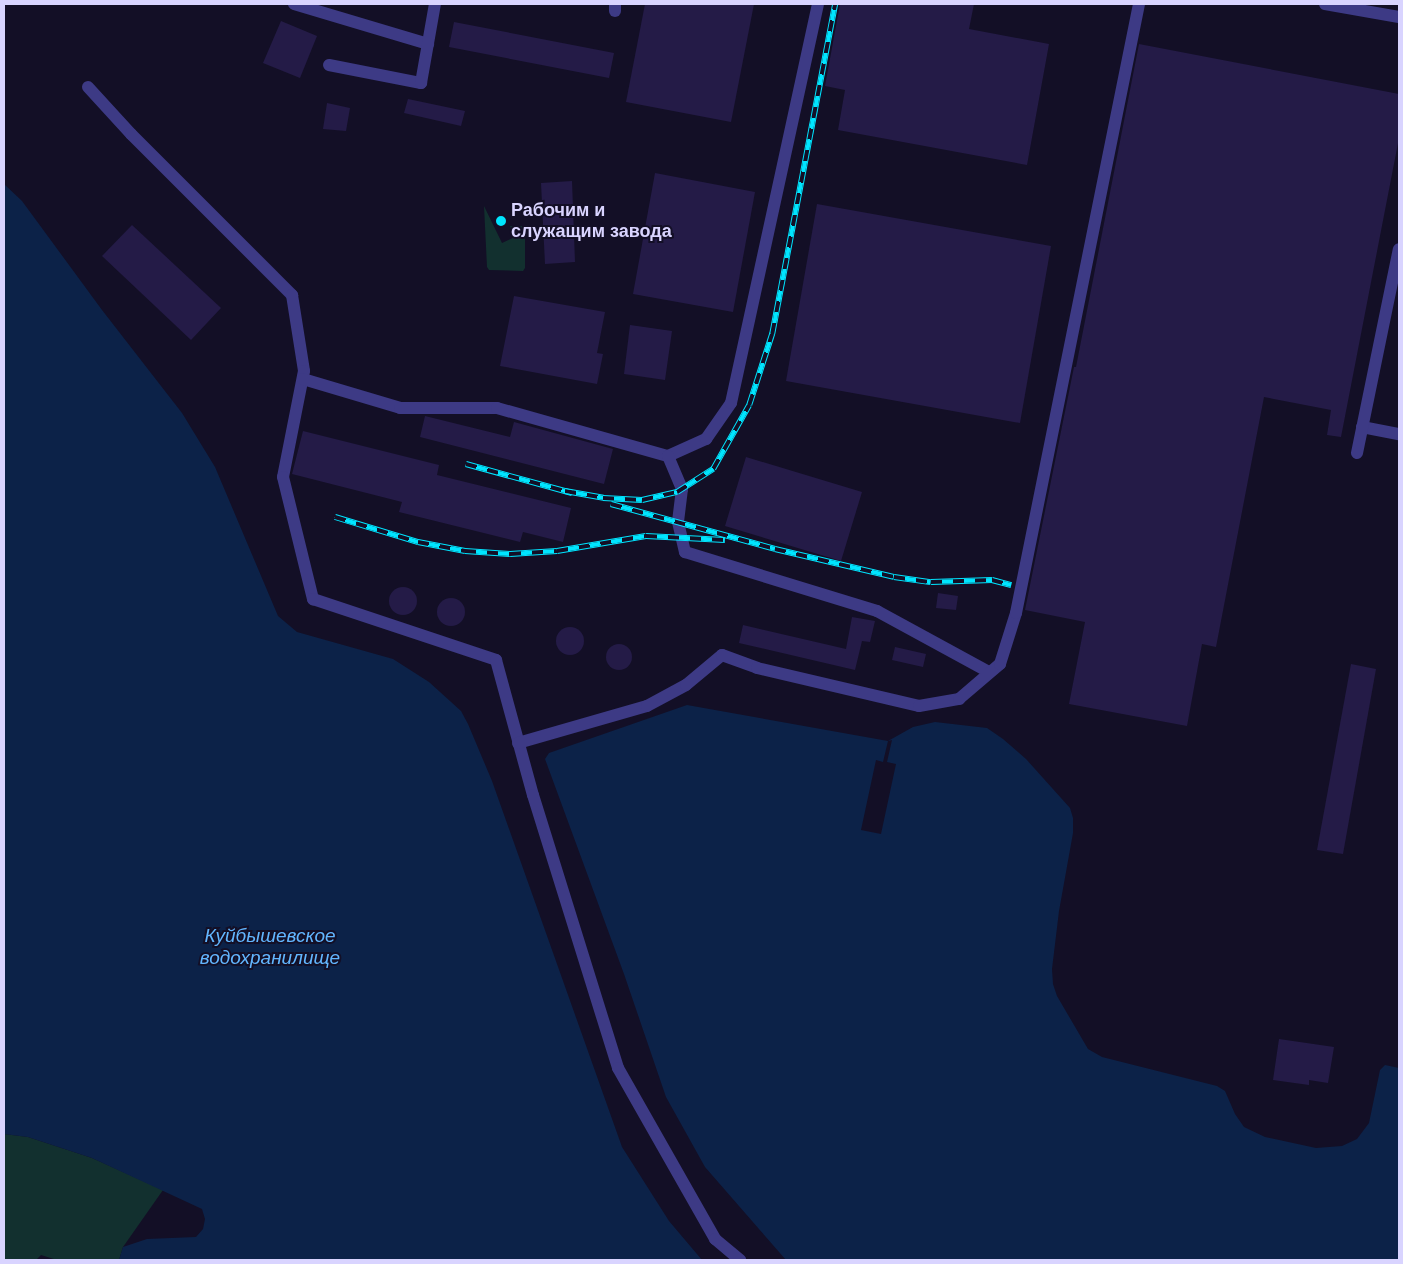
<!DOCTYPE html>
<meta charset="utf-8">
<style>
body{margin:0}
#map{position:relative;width:1403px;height:1264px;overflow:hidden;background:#130f26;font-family:Arial,sans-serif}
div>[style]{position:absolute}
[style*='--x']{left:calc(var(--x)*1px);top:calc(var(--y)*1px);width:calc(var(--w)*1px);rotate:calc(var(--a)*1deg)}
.green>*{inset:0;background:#12302f}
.water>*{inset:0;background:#0c2248}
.pier>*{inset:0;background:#130f26}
.building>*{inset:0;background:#241b47}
.round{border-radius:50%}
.minor>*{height:12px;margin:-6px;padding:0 6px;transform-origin:6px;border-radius:6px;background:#3d3a85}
.rail>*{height:5.5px;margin-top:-2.75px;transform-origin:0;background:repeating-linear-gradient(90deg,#130f26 0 11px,#00e5ff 0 22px);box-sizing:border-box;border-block:1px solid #00e5ff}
.dots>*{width:14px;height:14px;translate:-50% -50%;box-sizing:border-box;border:2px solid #130f26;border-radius:50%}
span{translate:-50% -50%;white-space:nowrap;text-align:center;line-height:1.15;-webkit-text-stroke:4px #130f26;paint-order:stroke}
.poi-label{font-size:18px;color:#d9d4ff;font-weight:700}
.left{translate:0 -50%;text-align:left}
.water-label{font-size:19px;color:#62b6ff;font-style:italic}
.frame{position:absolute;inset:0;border:5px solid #d9d4ff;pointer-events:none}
</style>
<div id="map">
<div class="green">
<i style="clip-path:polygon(484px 206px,502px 243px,515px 237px,510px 226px,525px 226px,525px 268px,523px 271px,489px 270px,487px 267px)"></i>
<i style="clip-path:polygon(4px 1134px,28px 1137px,92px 1158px,163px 1190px,123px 1247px,119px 1260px,57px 1260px,41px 1255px,36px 1260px,4px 1260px)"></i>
</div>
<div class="water">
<i style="clip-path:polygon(4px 184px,22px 201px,102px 310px,182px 413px,215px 467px,278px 616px,297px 632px,393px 659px,429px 682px,461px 711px,468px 724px,492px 781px,622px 1147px,669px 1221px,702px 1260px,119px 1260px,123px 1247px,147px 1239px,196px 1237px,203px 1229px,205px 1219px,202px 1209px,92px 1158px,28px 1137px,4px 1134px)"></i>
<i style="clip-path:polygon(687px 705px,888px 741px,913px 727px,935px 722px,987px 728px,1003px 739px,1026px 759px,1070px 808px,1073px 818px,1073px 833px,1059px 911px,1052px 969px,1053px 984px,1057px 996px,1088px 1049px,1102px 1057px,1217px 1086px,1225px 1091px,1235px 1114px,1244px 1127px,1265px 1137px,1316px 1148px,1342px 1146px,1357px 1139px,1369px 1123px,1380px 1070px,1385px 1065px,1399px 1068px,1399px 1260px,786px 1260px,705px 1167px,666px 1097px,624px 974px,545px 759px,549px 753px)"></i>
</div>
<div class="pier">
<i style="clip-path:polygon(892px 740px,887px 762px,896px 764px,881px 834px,861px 830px,876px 760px,883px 762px,888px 741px)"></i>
</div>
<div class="building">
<i style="clip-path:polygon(645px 4px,754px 4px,731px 122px,626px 102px)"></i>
<i style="clip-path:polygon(840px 4px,974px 4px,969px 29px,1049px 44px,1027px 165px,838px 130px,845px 90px,825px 86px)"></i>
<i style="clip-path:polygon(281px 21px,317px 36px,300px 78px,263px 63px)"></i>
<i style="clip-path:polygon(454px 22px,614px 53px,609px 78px,449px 47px)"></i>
<i style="clip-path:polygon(1139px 44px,1399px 94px,1399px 138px,1341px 437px,1327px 435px,1331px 410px,1264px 397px,1216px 647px,1202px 644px,1187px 726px,1069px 704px,1085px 622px,1025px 610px,1074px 367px,1076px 367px)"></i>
<i style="clip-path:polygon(408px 99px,465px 111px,461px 126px,404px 113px)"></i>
<i style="clip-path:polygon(327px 103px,350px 108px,346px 131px,323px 129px)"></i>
<i style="clip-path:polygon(655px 173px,755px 192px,733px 312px,633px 294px)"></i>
<i style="clip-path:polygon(572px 181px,575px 262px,545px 264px,541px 183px)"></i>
<i style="clip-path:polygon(817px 204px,1051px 246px,1020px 423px,786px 381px)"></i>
<i style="clip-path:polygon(132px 225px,221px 308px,191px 340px,102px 256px)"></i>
<i style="clip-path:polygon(514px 296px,605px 312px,597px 353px,603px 354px,597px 384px,500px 366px)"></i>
<i style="clip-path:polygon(630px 325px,672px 331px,665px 380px,624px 374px)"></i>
<i style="clip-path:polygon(425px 416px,510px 437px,514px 422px,613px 449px,604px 484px,420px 437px)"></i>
<i style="clip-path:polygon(303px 431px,439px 465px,437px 475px,571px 508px,563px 542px,523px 532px,520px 542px,399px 512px,402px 502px,292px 474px)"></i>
<i style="clip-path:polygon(746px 457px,862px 492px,841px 561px,725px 526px)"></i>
<i class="round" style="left:389px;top:587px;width:28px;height:28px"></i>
<i style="clip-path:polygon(938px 593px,958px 596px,956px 610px,936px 608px)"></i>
<i class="round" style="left:437px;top:598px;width:28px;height:28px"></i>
<i style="clip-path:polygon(852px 617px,875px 621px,870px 642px,862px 641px,855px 670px,739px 643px,743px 625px,846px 649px)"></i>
<i class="round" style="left:556px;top:627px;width:28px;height:28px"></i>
<i class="round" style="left:606px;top:644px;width:26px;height:26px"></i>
<i style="clip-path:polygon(895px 647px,926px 654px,923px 667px,892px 660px)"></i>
<i style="clip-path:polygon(1351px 664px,1376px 669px,1343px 854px,1317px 850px)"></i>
<i style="clip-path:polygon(1279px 1039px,1334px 1047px,1328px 1083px,1309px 1080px,1309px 1085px,1273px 1080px)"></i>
</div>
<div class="minor">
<i style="--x:294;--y:4;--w:140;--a:16.6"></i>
<i style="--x:1325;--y:4;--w:75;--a:10"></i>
<i style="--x:615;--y:11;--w:7;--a:-90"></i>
<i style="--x:329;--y:65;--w:94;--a:11.1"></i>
<i style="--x:421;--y:83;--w:80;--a:-80"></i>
<i style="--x:88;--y:87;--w:64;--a:47.5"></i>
<i style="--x:131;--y:134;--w:228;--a:45"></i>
<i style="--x:292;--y:295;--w:77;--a:81"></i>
<i style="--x:304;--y:371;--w:108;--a:101.2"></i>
<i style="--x:283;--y:477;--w:126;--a:76.2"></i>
<i style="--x:313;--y:599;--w:193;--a:18.4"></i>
<i style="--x:496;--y:660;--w:140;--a:74.7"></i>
<i style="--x:533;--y:795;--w:286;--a:72.7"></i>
<i style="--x:618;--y:1068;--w:197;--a:60.4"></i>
<i style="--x:715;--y:1239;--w:33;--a:40"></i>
<i style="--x:303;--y:379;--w:101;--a:16.6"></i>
<i style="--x:400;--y:408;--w:97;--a:0"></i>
<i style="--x:497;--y:408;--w:178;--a:15.7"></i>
<i style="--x:668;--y:456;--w:42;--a:-24.1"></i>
<i style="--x:706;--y:439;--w:44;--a:-55.2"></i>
<i style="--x:731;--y:403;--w:408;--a:-77.7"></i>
<i style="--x:1362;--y:427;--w:38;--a:11"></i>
<i style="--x:1357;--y:453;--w:208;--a:-78.4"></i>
<i style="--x:668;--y:456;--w:36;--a:67"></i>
<i style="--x:682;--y:489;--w:33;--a:97"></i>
<i style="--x:678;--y:522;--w:31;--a:77"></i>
<i style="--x:685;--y:552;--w:201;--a:17.1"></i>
<i style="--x:877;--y:611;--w:128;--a:28.6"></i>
<i style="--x:518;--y:743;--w:134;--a:-16"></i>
<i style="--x:647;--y:706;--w:44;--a:-28.3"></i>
<i style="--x:686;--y:685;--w:47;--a:-39.8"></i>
<i style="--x:722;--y:655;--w:37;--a:20"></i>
<i style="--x:757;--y:668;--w:166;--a:13.2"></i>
<i style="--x:919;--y:706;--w:41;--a:-9.9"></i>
<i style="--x:959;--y:699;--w:54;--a:-40.5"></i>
<i style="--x:1000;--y:664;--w:53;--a:-72.6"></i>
<i style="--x:1016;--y:613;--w:621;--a:-78.58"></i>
</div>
<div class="rail">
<i style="--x:466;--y:464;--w:110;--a:15.3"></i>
<i style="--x:565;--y:491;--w:39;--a:10"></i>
<i style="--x:603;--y:498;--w:39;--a:3"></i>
<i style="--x:642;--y:500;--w:36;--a:-13"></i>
<i style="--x:677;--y:492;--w:43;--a:-32.6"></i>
<i style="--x:713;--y:469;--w:73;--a:-60.6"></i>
<i style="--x:749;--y:405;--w:75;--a:-72.1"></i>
<i style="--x:772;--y:334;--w:336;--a:-79.2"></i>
<i style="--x:611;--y:504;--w:170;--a:15.3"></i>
<i style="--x:775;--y:549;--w:122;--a:13.2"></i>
<i style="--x:894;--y:577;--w:37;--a:8"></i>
<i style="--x:931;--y:582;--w:61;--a:-1.9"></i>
<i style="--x:992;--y:580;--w:20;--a:15"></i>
<i style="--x:335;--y:517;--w:87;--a:16.8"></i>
<i style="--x:418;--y:542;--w:48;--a:10.8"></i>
<i style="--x:465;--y:551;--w:45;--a:3.8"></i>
<i style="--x:510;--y:554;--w:47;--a:-3.7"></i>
<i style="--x:557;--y:551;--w:90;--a:-9.6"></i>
<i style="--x:646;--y:536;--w:79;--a:2.9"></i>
</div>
<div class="dots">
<i style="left:501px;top:221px;background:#00e5ff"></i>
</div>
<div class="poi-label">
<span class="left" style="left:511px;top:221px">Рабочим и<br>служащим завода</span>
</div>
<div class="water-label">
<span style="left:270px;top:947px">Куйбышевское<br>водохранилище</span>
</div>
<div class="frame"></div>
</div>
